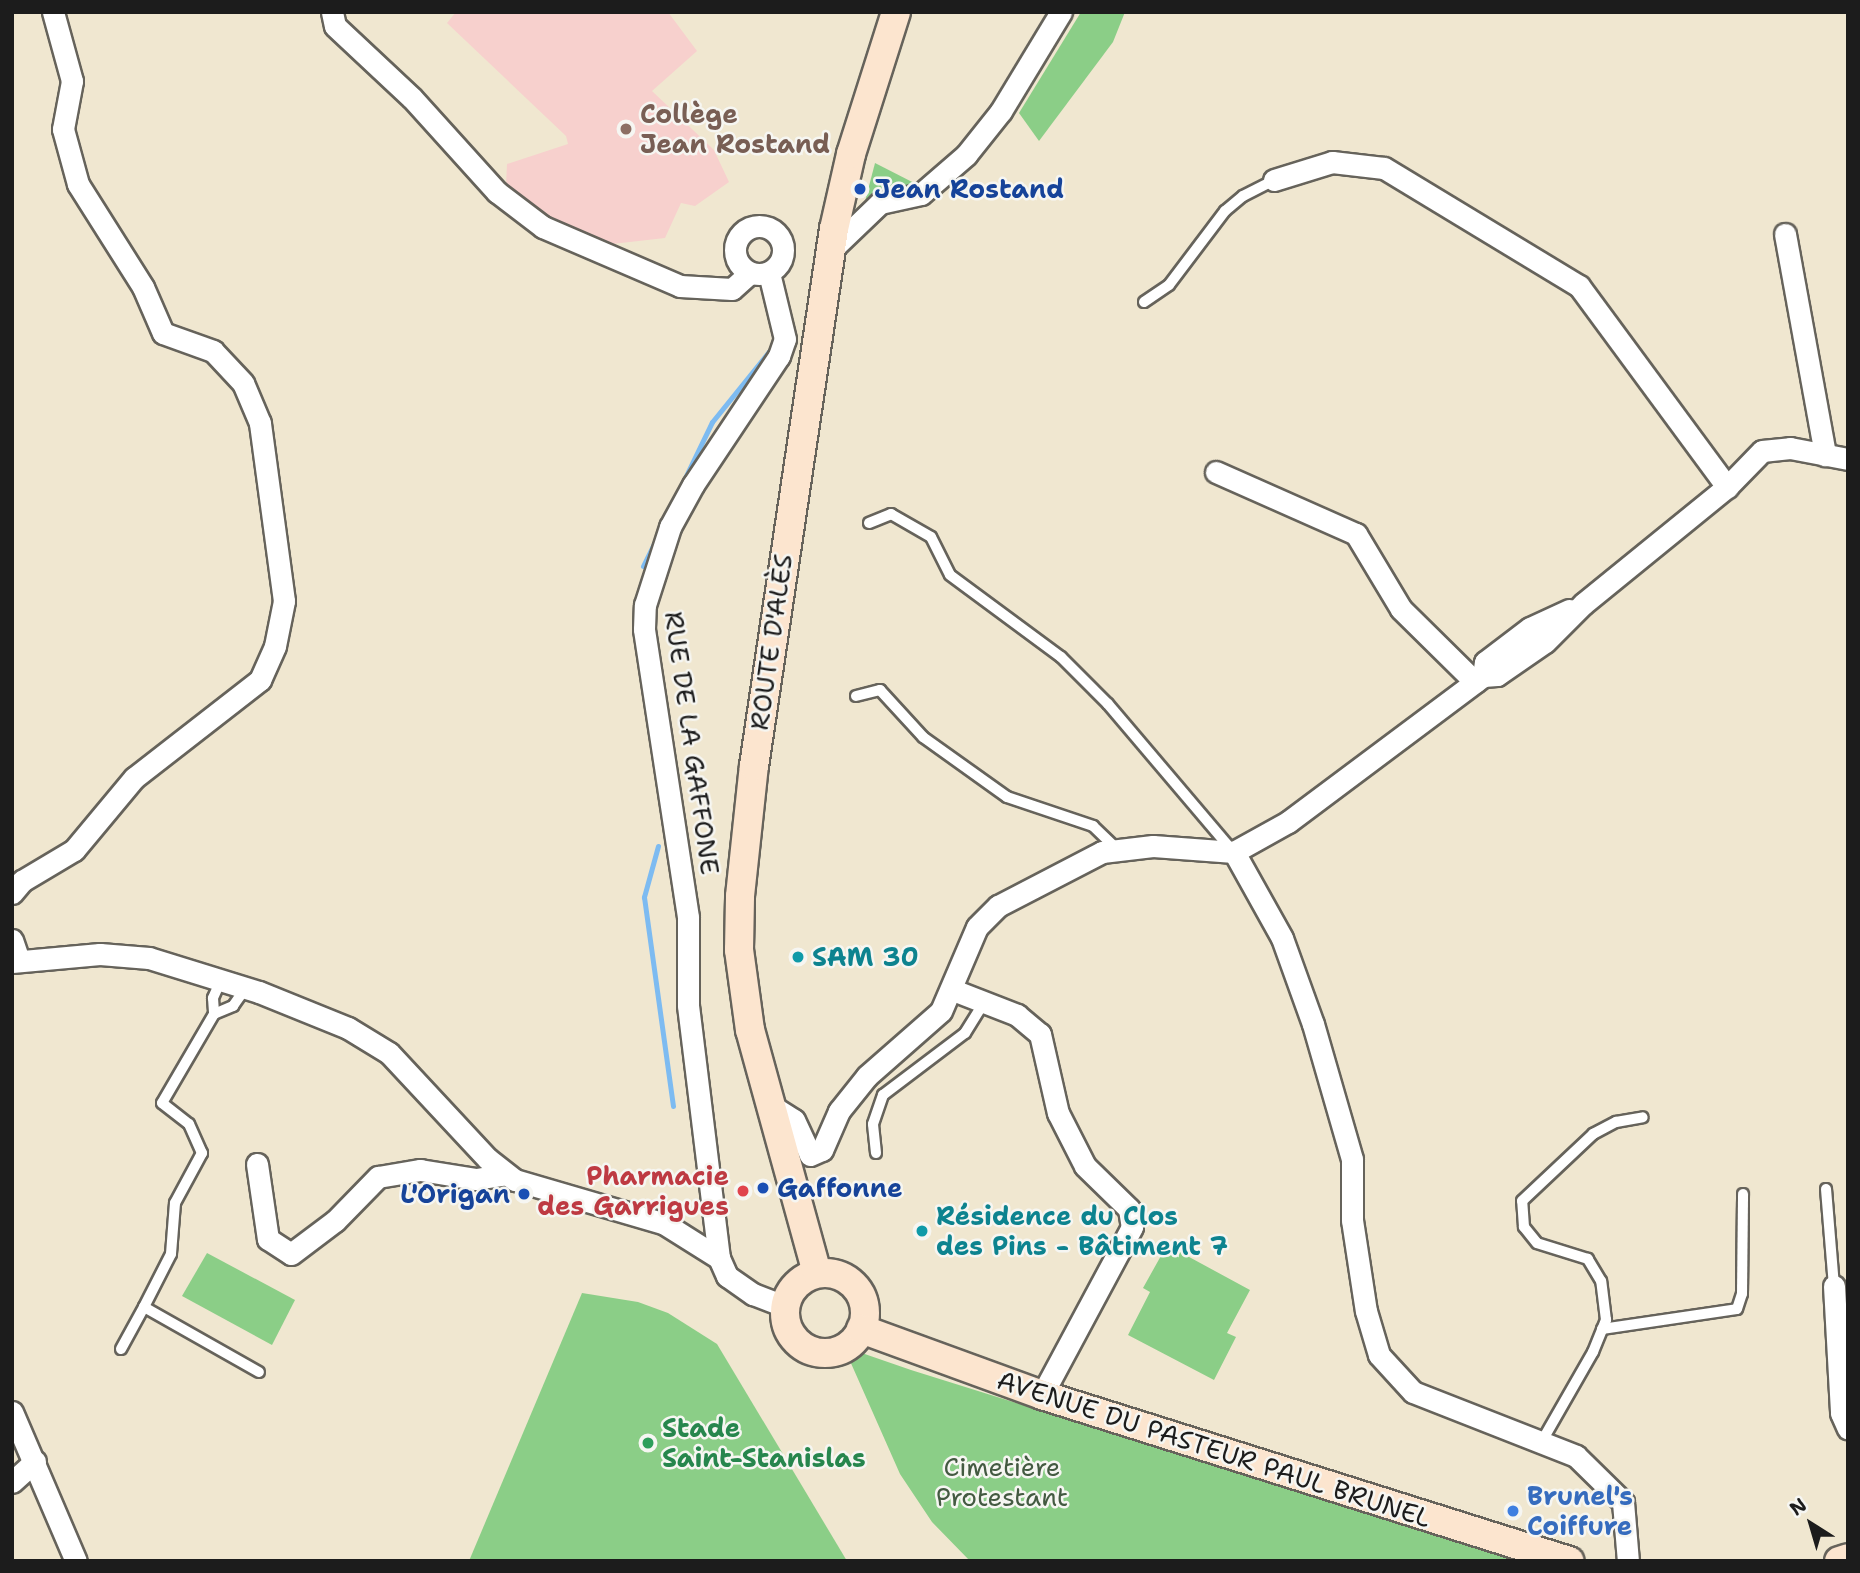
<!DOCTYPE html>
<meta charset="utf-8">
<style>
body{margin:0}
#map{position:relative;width:1860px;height:1573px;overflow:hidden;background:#f0e7d0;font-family:"Shantell Sans",sans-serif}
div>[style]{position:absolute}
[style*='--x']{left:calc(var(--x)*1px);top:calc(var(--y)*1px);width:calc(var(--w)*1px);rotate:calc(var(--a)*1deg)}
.built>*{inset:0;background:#f7d0cd}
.green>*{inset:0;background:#8bce87}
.stream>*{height:5px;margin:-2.5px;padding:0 2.5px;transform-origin:2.5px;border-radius:2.5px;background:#7dbbf1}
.roads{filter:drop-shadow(2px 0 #66635b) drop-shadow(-2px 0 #66635b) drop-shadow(0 2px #66635b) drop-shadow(0 -2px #66635b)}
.lane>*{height:10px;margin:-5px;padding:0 5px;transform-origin:5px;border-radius:5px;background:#fff}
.street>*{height:21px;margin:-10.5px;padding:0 10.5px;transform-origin:10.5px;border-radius:10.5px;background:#fff}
.street>.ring{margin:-10.5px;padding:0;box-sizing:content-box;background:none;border:21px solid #fff;border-radius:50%}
.secondary>*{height:28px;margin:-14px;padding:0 14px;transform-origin:14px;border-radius:14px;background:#fce5cf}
.secondary>.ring{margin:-14px;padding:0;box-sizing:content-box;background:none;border:28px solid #fce5cf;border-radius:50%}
.dots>*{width:19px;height:19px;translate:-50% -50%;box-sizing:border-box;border:4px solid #f6f6f2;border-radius:50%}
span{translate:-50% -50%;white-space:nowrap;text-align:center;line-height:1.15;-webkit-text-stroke:5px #f6f6f2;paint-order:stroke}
.education-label{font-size:26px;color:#785e54;font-weight:700}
.left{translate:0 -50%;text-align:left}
.transit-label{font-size:26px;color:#164399;font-weight:700}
.right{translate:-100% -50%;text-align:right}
.street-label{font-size:26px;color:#1c1c1c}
.culture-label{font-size:26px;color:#0d838f;font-weight:700}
.health-label{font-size:26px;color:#be3a42;font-weight:700}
.leisure-label{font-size:26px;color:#27864d;font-weight:700}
.park-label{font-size:26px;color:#435a41}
.shop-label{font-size:26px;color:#366cbe;font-weight:700}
.frame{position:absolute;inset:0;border:14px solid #1c1c1c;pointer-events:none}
.north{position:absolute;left:1776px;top:1489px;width:70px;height:70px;-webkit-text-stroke:5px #f6f6f2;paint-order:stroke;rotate:323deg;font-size:19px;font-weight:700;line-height:28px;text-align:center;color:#1c1c1c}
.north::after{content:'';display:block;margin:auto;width:24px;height:32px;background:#1c1c1c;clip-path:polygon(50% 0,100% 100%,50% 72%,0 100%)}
</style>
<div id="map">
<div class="built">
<i style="clip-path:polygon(456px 12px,668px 12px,697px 51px,652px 91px,714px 150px,729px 182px,695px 206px,681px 203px,665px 238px,612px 244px,552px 219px,506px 185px,507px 164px,568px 144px,566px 136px,447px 23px)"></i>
</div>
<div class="green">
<i style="clip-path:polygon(1081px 12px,1125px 12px,1113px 42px,1039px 141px,1019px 113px)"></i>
<i style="clip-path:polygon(875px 163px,922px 187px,862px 213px)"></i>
<i style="clip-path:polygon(1167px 1245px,1250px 1290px,1227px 1333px,1236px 1337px,1214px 1380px,1128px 1335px,1150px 1292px,1143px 1288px)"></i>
<i style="clip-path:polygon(207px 1253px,295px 1300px,272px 1345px,182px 1296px)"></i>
<i style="clip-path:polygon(582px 1293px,638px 1302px,668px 1313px,717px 1344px,847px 1561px,469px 1561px)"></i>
<i style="clip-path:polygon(856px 1351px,911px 1370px,1522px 1561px,970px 1561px,932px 1522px,900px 1474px,850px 1361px)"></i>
</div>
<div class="stream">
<i style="--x:682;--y:484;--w:69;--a:-64.2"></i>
<i style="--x:712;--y:422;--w:92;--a:-51.1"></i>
<i style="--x:643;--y:566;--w:32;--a:-64"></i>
<i style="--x:658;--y:846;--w:53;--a:105.4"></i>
<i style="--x:644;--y:897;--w:211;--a:82.1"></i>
</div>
<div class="roads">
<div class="lane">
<i style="--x:1144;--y:302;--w:30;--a:-34"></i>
<i style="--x:1169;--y:285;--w:93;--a:-52.9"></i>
<i style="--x:1225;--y:211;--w:23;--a:-40"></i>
<i style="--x:1243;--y:196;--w:35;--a:-27"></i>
<i style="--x:869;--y:523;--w:24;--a:-22"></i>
<i style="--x:891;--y:514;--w:46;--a:29.9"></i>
<i style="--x:931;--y:537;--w:42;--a:63.4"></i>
<i style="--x:950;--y:575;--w:138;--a:36.5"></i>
<i style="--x:1061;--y:657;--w:66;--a:45"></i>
<i style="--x:1108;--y:704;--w:192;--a:49.7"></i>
<i style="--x:856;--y:696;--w:25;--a:-14"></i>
<i style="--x:880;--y:690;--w:64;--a:47.5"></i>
<i style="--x:923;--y:737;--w:103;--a:35.5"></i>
<i style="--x:1007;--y:797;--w:91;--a:18.6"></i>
<i style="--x:1093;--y:826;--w:33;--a:44"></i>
<i style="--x:221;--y:980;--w:20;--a:114"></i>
<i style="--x:213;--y:998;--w:16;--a:86"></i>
<i style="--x:214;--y:1014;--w:103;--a:120.3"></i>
<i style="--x:162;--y:1103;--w:34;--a:38"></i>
<i style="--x:189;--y:1124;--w:32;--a:66"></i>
<i style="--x:202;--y:1153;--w:57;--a:118.4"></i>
<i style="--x:175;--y:1203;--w:51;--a:94.5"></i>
<i style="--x:171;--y:1254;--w:59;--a:117"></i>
<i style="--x:144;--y:1307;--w:132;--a:29.5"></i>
<i style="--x:214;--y:1014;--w:21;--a:-23"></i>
<i style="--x:233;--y:1006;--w:21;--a:-55"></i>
<i style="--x:876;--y:1153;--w:29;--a:-96"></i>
<i style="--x:873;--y:1124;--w:31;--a:-71"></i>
<i style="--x:883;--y:1095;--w:103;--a:-37.1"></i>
<i style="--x:965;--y:1033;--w:36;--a:-58"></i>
<i style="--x:1826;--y:1189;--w:97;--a:85.3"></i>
<i style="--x:1602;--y:1329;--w:136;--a:-8.4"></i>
<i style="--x:1737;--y:1309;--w:16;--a:-72"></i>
<i style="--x:1742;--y:1294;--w:100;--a:-89.4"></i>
<i style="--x:121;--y:1349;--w:48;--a:-61.3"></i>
<i style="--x:1542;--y:1441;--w:103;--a:-60.2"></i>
<i style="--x:1593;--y:1352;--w:35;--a:-68"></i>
<i style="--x:1606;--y:1320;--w:39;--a:-97"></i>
<i style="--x:1601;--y:1281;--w:26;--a:-121"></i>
<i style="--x:1588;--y:1259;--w:53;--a:-162.6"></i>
<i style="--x:1537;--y:1243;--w:21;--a:-129"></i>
<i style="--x:1524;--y:1227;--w:26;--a:-94"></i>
<i style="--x:1522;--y:1201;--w:98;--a:-43.3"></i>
<i style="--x:1593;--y:1134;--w:26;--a:-28"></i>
<i style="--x:1616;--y:1122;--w:27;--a:-10"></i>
</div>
<div class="street">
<i style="--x:332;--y:12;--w:14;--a:78"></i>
<i style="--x:335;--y:26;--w:105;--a:43.1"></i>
<i style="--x:412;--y:98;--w:127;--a:47.9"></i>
<i style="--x:497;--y:192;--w:58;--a:37.3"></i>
<i style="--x:543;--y:227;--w:149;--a:23.3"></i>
<i style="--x:680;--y:286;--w:52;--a:3.3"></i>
<i style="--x:732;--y:289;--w:24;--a:-42"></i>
<i style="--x:1274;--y:180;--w:61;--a:-17.2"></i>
<i style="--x:1332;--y:162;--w:52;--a:6.6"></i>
<i style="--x:1384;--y:168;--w:228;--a:31.2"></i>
<i style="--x:1579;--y:286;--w:250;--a:53.6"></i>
<i class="ring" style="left:735px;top:226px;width:27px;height:27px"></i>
<i style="--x:1785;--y:234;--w:225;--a:79.7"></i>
<i style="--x:831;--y:250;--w:68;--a:-43.8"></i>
<i style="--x:880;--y:203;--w:42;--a:-12.4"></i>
<i style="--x:921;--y:194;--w:60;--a:-40.9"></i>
<i style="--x:966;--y:155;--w:56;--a:-51.5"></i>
<i style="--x:1001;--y:111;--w:116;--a:-58.8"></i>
<i style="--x:1216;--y:472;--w:153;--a:23.9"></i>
<i style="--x:1356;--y:534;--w:87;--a:59"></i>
<i style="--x:1401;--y:609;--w:104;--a:44.6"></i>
<i style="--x:1483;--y:676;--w:14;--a:-82"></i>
<i style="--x:1485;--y:662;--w:56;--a:-37.1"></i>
<i style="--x:1530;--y:628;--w:43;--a:-24.8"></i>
<i style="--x:1234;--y:852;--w:98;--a:60.8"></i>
<i style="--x:1282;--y:938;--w:91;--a:70.2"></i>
<i style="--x:1313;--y:1024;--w:141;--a:73.9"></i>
<i style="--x:1352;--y:1159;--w:61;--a:90"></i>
<i style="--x:1352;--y:1220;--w:92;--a:81.3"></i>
<i style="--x:1366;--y:1311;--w:46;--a:73.5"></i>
<i style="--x:1379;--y:1355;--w:50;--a:47.4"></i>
<i style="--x:1413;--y:1392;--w:175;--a:21.4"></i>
<i style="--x:1576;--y:1456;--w:66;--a:44.4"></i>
<i style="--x:1623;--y:1502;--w:59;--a:85.2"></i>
<i style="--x:12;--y:893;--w:16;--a:-50"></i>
<i style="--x:22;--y:881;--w:61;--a:-30.8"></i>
<i style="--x:74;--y:850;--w:94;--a:-50.2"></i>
<i style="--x:134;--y:778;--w:160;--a:-37.9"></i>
<i style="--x:260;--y:680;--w:37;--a:-66"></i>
<i style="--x:275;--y:646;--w:46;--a:-78.7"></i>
<i style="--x:284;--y:601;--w:180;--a:-97.7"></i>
<i style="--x:260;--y:423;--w:43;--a:-113"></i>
<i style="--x:243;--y:383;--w:44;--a:-133.2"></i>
<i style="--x:213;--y:351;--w:53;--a:-160.2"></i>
<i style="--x:163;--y:333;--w:50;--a:-113.5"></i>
<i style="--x:143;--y:287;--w:122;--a:-122.3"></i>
<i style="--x:78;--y:184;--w:57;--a:-105.3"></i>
<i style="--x:63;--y:129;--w:49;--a:-79.4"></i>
<i style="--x:72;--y:81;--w:72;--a:-105.4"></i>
<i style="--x:12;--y:940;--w:21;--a:71"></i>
<i style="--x:12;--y:962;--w:88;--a:-5.2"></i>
<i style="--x:100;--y:954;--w:49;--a:4.7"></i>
<i style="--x:149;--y:958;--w:115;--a:17.2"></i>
<i style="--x:259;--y:992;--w:96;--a:22"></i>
<i style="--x:348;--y:1028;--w:48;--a:31.4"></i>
<i style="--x:389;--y:1053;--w:145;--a:47"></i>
<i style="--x:488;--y:1159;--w:34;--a:38"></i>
<i style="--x:515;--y:1180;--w:156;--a:16.3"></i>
<i style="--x:665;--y:1224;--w:64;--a:32.2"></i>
<i style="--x:719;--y:1258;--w:20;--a:66"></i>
<i style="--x:727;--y:1276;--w:32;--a:35"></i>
<i style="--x:753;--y:1294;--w:34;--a:21"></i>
<i style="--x:953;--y:990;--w:69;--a:21.3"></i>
<i style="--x:1017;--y:1015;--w:30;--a:40"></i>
<i style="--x:1040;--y:1034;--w:81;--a:77.2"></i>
<i style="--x:1058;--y:1113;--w:59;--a:63"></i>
<i style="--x:1085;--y:1166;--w:62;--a:44.3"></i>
<i style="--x:1129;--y:1209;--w:18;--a:81"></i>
<i style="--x:1132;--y:1227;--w:191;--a:118.2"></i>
<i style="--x:770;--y:1105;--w:28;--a:32"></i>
<i style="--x:794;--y:1120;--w:38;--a:65"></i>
<i style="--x:810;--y:1155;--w:13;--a:-23"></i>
<i style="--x:822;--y:1150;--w:43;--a:-66.4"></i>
<i style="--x:839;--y:1111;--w:45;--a:-51.3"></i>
<i style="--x:867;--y:1076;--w:98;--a:-41.3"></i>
<i style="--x:941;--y:1011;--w:91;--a:-66.8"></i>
<i style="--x:977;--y:927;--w:30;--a:-45"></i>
<i style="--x:998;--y:906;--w:117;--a:-27.4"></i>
<i style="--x:1102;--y:852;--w:51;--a:-6.7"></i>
<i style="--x:1153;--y:846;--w:81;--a:4.2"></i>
<i style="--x:1234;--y:852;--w:62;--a:-29.1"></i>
<i style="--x:1288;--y:822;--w:244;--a:-36.8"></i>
<i style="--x:1483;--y:676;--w:14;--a:-4"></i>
<i style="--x:1497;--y:675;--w:58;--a:-34.5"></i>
<i style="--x:1545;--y:642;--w:54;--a:-45"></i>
<i style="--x:1583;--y:604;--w:186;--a:-39.1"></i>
<i style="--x:1727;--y:487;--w:50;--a:-45.8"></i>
<i style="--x:1762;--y:451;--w:28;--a:-6"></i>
<i style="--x:1790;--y:448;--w:59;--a:10.7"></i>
<i style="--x:257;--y:1164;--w:76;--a:81.7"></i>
<i style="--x:268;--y:1239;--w:27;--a:33"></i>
<i style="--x:291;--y:1254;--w:55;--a:-36.9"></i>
<i style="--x:335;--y:1221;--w:62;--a:-45.7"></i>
<i style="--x:378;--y:1177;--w:43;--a:-9.5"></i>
<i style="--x:420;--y:1170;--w:57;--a:9.1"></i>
<i style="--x:476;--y:1179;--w:31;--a:-9"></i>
<i style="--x:719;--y:1258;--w:255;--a:-97"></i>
<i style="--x:688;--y:1005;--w:88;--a:-90"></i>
<i style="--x:688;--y:917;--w:291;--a:-98.7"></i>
<i style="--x:644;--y:629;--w:24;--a:-88"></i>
<i style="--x:645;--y:605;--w:82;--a:-72.2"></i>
<i style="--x:670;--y:527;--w:48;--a:-61.3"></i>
<i style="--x:693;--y:485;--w:155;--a:-56.3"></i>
<i style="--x:779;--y:356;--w:18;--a:-71"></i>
<i style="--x:785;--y:339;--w:68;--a:-103.6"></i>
<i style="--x:1834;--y:1286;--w:127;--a:86.8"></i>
<i style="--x:1841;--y:1413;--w:17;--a:66"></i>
<i style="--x:12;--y:1412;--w:162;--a:66.8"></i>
<i style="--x:12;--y:1482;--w:31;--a:-42"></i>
</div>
<div class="secondary">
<i class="ring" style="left:785px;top:1273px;width:52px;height:52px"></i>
<i style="--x:817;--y:1273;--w:252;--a:-105.4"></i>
<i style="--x:750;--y:1030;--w:81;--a:-97.8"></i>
<i style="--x:739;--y:950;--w:54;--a:-88.9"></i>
<i style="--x:740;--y:896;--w:131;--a:-83.9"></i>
<i style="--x:754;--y:766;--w:543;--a:-81.53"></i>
<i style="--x:834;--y:229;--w:77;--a:-77.2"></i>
<i style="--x:851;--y:154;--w:149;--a:-72.4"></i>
<i style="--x:861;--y:1329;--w:193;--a:20"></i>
<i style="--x:1042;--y:1395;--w:553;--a:17.48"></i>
<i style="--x:1839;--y:1561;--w:9;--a:-18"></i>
</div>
</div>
<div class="dots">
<i style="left:626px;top:129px;background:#8d6e63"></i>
<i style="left:860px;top:189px;background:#1a4fb4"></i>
<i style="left:798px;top:957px;background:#0f9aa8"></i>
<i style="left:763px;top:1188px;background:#1a4fb4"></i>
<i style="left:743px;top:1191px;background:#e0444e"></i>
<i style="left:524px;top:1194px;background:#1a4fb4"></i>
<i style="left:922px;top:1231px;background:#0f9aa8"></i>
<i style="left:648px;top:1443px;background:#2e9e5b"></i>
<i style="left:1513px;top:1511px;background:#3f7fe0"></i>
</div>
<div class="education-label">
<span class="left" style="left:640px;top:129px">Collège<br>Jean Rostand</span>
</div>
<div class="transit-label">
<span class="left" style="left:874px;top:189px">Jean Rostand</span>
<span class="left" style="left:777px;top:1188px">Gaffonne</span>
<span class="right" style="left:510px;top:1194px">L'Origan</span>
</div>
<div class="street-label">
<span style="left:771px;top:642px;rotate:-82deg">ROUTE D'ALÈS</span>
<span style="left:692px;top:743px;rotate:82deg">RUE DE LA GAFFONE</span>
<span style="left:1214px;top:1449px;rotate:18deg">AVENUE DU PASTEUR PAUL BRUNEL</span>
</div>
<div class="culture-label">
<span class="left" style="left:812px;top:957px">SAM 30</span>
<span class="left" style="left:936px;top:1231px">Résidence du Clos<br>des Pins - Bâtiment 7</span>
</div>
<div class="health-label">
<span class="right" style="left:729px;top:1191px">Pharmacie<br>des Garrigues</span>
</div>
<div class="leisure-label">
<span class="left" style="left:662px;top:1443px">Stade<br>Saint-Stanislas</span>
</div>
<div class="park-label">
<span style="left:1002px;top:1482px">Cimetière<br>Protestant</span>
</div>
<div class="shop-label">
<span class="left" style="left:1527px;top:1511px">Brunel's<br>Coiffure</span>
</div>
<div class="frame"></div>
<div class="north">N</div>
</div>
